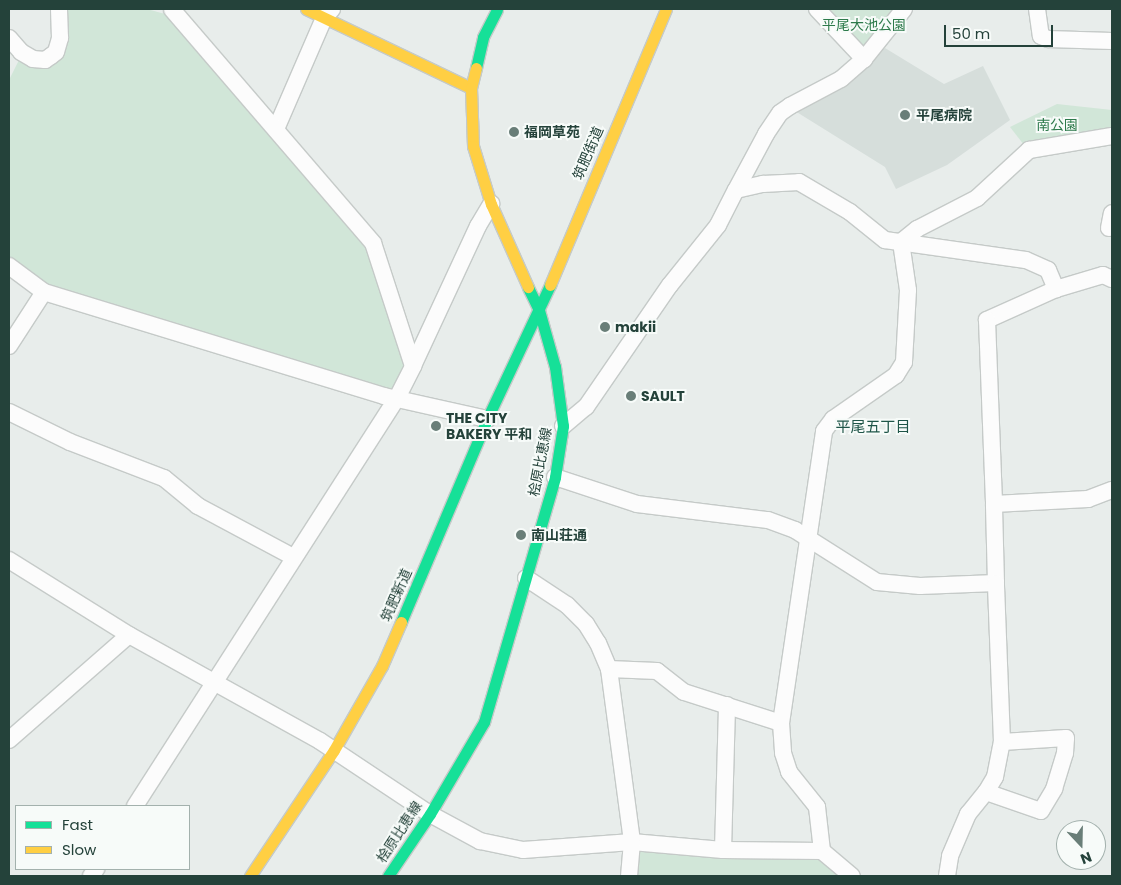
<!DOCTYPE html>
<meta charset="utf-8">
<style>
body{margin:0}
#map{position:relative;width:1121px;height:885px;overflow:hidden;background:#e8edeb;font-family:Poppins,"Noto Sans JP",sans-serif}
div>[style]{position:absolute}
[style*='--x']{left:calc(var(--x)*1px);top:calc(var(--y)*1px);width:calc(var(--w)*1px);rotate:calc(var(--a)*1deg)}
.built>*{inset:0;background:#d6dedb}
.green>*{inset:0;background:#d1e6d8}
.roads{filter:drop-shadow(1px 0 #c5cac8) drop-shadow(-1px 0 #c5cac8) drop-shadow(0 1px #c5cac8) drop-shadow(0 -1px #c5cac8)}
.street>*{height:16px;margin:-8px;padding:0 8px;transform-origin:8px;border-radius:8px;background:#fcfcfc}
.fast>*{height:11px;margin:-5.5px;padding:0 5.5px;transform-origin:5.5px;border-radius:5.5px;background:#16e098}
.slow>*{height:11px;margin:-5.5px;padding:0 5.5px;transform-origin:5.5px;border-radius:5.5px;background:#ffcf43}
.dots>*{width:14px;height:14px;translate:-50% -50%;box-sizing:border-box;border:2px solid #f7fbf9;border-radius:50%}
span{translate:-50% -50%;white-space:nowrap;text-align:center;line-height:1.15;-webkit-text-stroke:4px #f7fbf9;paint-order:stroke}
.park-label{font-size:14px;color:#2d7a4b}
.poi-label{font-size:14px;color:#24423a;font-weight:700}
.left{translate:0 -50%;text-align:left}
.street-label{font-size:14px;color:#24423a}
.neighbourhood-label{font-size:15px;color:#1f5548}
.frame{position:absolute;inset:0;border:10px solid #24423a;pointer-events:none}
.legend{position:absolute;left:15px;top:805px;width:175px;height:65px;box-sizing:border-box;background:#f7fbf9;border:1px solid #a3b1ad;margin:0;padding:6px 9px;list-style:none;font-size:15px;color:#24423a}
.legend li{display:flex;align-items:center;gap:10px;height:25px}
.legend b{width:25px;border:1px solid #a3b1ad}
.north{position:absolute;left:1056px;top:820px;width:50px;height:50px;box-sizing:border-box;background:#f7fbf9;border:1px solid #a3b1ad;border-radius:50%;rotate:159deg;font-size:14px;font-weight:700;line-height:20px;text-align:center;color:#24423a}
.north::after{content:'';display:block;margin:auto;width:18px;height:22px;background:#697e78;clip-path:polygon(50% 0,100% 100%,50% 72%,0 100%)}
.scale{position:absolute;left:944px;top:25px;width:109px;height:22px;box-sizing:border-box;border:2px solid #24423a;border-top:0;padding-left:6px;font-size:15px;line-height:18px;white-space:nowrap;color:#24423a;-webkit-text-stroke:4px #f7fbf9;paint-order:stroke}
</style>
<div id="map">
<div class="built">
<i style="clip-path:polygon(885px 48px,944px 84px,983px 66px,1010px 120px,947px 165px,896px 189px,885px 167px,795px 111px,844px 85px)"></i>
</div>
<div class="green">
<i style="clip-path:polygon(64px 9px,147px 9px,172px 16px,367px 247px,405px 360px,405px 369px,391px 390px,51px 289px,9px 258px,9px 80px,19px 60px,44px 66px,65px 52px)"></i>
<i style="clip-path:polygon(827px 9px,895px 9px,864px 51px)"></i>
<i style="clip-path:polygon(1057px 104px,1112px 110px,1112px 140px,1028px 150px,1010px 127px)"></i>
<i style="clip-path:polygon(635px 850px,817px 857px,839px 876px,633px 876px)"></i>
</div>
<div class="roads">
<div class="street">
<i style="--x:817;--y:9;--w:69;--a:46.8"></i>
<i style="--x:904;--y:9;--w:64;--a:128.7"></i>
<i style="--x:864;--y:59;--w:30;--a:139"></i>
<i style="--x:841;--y:79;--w:58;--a:152.1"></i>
<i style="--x:790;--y:106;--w:12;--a:145"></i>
<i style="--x:780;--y:113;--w:25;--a:124"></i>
<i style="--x:766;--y:134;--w:64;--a:118.2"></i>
<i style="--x:736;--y:190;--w:28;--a:-13"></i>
<i style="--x:763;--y:184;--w:36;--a:-3"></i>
<i style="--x:799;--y:182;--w:59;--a:30.5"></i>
<i style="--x:850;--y:212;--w:45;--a:38.7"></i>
<i style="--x:885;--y:240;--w:142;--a:8.1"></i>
<i style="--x:1026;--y:260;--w:24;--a:24"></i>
<i style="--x:1048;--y:270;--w:21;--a:67"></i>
<i style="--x:1056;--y:289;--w:76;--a:155.8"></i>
<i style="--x:987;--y:320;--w:184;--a:87.8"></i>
<i style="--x:994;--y:504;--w:94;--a:-3"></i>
<i style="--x:1088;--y:499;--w:26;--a:-21"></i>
<i style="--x:1037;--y:9;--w:27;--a:82"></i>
<i style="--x:1041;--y:36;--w:8;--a:23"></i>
<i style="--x:1048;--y:39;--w:64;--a:1.8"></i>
<i style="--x:9;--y:38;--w:18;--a:49"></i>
<i style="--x:21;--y:52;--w:14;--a:30"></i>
<i style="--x:33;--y:59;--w:12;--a:5"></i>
<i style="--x:45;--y:60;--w:7;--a:-34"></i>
<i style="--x:51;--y:56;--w:6;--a:-39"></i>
<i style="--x:56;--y:52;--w:15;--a:-74"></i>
<i style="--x:60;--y:38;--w:29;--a:-92"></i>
<i style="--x:276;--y:129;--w:121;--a:-66.6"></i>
<i style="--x:324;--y:18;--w:12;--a:-48"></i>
<i style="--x:1109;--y:228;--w:15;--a:-79"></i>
<i style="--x:9;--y:266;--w:44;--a:36.6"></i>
<i style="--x:44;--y:292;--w:356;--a:17"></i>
<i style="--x:384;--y:396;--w:106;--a:12.6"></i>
<i style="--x:1056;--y:289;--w:49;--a:-16.6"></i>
<i style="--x:1103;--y:275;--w:10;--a:24"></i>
<i style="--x:9;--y:346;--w:64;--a:-57.1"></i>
<i style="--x:413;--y:366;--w:154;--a:-65.1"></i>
<i style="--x:478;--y:226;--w:26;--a:-59"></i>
<i style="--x:9;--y:412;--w:68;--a:26.2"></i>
<i style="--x:70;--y:442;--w:101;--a:21"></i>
<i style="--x:164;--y:478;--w:44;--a:39.5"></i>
<i style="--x:198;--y:506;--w:108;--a:28.2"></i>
<i style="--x:563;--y:426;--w:30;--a:-40"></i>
<i style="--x:586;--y:407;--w:148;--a:-55.5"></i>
<i style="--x:670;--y:285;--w:77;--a:-51.3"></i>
<i style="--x:718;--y:225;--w:39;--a:-63"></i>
<i style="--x:555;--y:477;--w:86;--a:18.2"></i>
<i style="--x:637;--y:504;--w:132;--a:7"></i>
<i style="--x:768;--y:520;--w:29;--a:20"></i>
<i style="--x:795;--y:530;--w:97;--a:32.4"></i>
<i style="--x:877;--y:582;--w:43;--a:5.3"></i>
<i style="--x:920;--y:586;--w:76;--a:-2.3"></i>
<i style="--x:996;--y:583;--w:79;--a:-91.5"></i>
<i style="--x:9;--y:560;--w:142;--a:32"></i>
<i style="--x:129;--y:635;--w:218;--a:29"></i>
<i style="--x:320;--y:741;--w:132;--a:33.6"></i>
<i style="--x:430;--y:814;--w:57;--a:28.4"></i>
<i style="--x:480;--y:841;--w:44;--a:11.8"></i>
<i style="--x:523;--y:850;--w:109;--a:-4.2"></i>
<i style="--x:632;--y:842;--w:91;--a:5"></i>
<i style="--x:723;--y:850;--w:99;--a:0.6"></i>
<i style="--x:822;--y:851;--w:39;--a:40"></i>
<i style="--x:526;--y:578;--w:49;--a:33.4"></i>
<i style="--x:567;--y:605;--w:27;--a:45"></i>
<i style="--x:586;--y:624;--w:22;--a:58"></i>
<i style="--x:598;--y:643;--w:28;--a:67"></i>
<i style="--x:609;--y:669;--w:175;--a:82.4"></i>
<i style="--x:632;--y:842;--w:34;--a:95"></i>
<i style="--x:609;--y:669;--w:48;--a:2.4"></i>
<i style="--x:657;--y:671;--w:34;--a:38"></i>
<i style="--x:684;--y:692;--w:102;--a:17.7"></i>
<i style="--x:781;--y:723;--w:30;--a:86"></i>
<i style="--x:783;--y:753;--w:20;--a:72"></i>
<i style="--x:789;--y:772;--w:45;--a:51.3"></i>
<i style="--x:817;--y:807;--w:44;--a:83.5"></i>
<i style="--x:781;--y:723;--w:295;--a:-81.6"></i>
<i style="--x:824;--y:431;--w:15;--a:-53"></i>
<i style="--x:833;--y:419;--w:77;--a:-34.9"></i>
<i style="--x:896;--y:375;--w:15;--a:-58"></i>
<i style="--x:904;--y:362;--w:72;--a:-86.8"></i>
<i style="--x:908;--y:290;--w:49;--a:-98.3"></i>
<i style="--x:901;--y:242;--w:21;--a:-39"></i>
<i style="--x:917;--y:229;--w:68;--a:-27.3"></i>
<i style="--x:977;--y:198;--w:71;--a:-42.7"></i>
<i style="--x:1029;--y:150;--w:84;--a:-9.6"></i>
<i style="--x:9;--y:740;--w:159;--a:-41.2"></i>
<i style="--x:986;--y:792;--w:58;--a:19.1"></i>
<i style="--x:1041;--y:811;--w:26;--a:-59"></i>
<i style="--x:1054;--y:789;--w:38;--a:-73"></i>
<i style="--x:1065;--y:753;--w:15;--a:-86"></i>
<i style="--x:1066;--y:738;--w:64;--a:176.4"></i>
<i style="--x:135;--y:806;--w:485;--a:-57.3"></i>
<i style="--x:397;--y:398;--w:36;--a:-63"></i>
<i style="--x:413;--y:366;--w:129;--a:-108"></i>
<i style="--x:373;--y:243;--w:308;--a:-130.7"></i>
<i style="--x:723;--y:850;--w:145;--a:-88.4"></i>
<i style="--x:91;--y:876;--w:9;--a:-54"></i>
<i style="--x:947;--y:876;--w:20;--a:-81"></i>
<i style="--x:950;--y:856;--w:46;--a:-66.8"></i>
<i style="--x:968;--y:814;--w:28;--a:-51"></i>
<i style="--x:986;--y:792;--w:17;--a:-59"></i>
<i style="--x:995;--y:777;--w:36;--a:-79"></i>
<i style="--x:1002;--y:742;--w:159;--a:-92.2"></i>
</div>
<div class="fast">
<i style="--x:476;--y:68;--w:32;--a:-77"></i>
<i style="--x:483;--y:37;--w:31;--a:-63"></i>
<i style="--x:401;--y:622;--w:220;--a:-67"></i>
<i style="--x:487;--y:419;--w:148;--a:-64.8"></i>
<i style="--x:388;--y:876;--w:75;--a:-55.9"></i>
<i style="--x:430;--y:814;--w:107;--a:-59.6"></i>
<i style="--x:484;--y:722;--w:255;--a:-73.8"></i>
<i style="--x:555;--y:477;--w:52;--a:-81.1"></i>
<i style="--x:563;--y:426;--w:60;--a:-97.7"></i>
<i style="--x:555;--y:367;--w:59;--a:-105.7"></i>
<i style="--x:539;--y:310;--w:25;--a:-116"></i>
</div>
<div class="slow">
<i style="--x:306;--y:9;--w:183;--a:25.6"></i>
<i style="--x:476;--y:68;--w:21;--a:104"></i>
<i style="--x:471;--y:88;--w:58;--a:88"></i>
<i style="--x:473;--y:146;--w:61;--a:72.8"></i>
<i style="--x:491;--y:204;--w:91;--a:66"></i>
<i style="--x:550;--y:285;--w:299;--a:-67.2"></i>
<i style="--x:250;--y:876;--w:151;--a:-56.3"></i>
<i style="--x:334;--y:750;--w:97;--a:-60.3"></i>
<i style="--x:382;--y:666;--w:48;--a:-66.6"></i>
</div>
</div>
<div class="dots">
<i style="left:905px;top:115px;background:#697e78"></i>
<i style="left:514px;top:132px;background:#697e78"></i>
<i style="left:605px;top:327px;background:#697e78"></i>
<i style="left:631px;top:396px;background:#697e78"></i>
<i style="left:436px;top:426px;background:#697e78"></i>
<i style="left:521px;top:535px;background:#697e78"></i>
</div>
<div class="park-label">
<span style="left:864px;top:25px">平尾大池公園</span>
<span style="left:1057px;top:125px">南公園</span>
</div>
<div class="poi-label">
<span class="left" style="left:916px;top:115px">平尾病院</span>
<span class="left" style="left:524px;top:132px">福岡草苑</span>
<span class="left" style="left:615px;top:327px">makii</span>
<span class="left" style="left:641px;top:396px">SAULT</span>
<span class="left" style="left:446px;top:426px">THE CITY<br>BAKERY 平和</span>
<span class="left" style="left:531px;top:535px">南山荘通</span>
</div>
<div class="street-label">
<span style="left:588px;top:153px;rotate:-67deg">筑肥街道</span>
<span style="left:540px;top:462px;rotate:-79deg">桧原比恵線</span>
<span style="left:396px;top:595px;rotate:-66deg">筑肥新道</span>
<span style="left:399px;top:832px;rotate:-57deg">桧原比恵線</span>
</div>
<div class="neighbourhood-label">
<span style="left:873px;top:427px">平尾五丁目</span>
</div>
<div class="frame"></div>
<ul class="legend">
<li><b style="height:6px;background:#16e098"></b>Fast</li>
<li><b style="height:6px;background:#ffcf43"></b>Slow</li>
</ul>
<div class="north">N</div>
<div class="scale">50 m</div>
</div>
